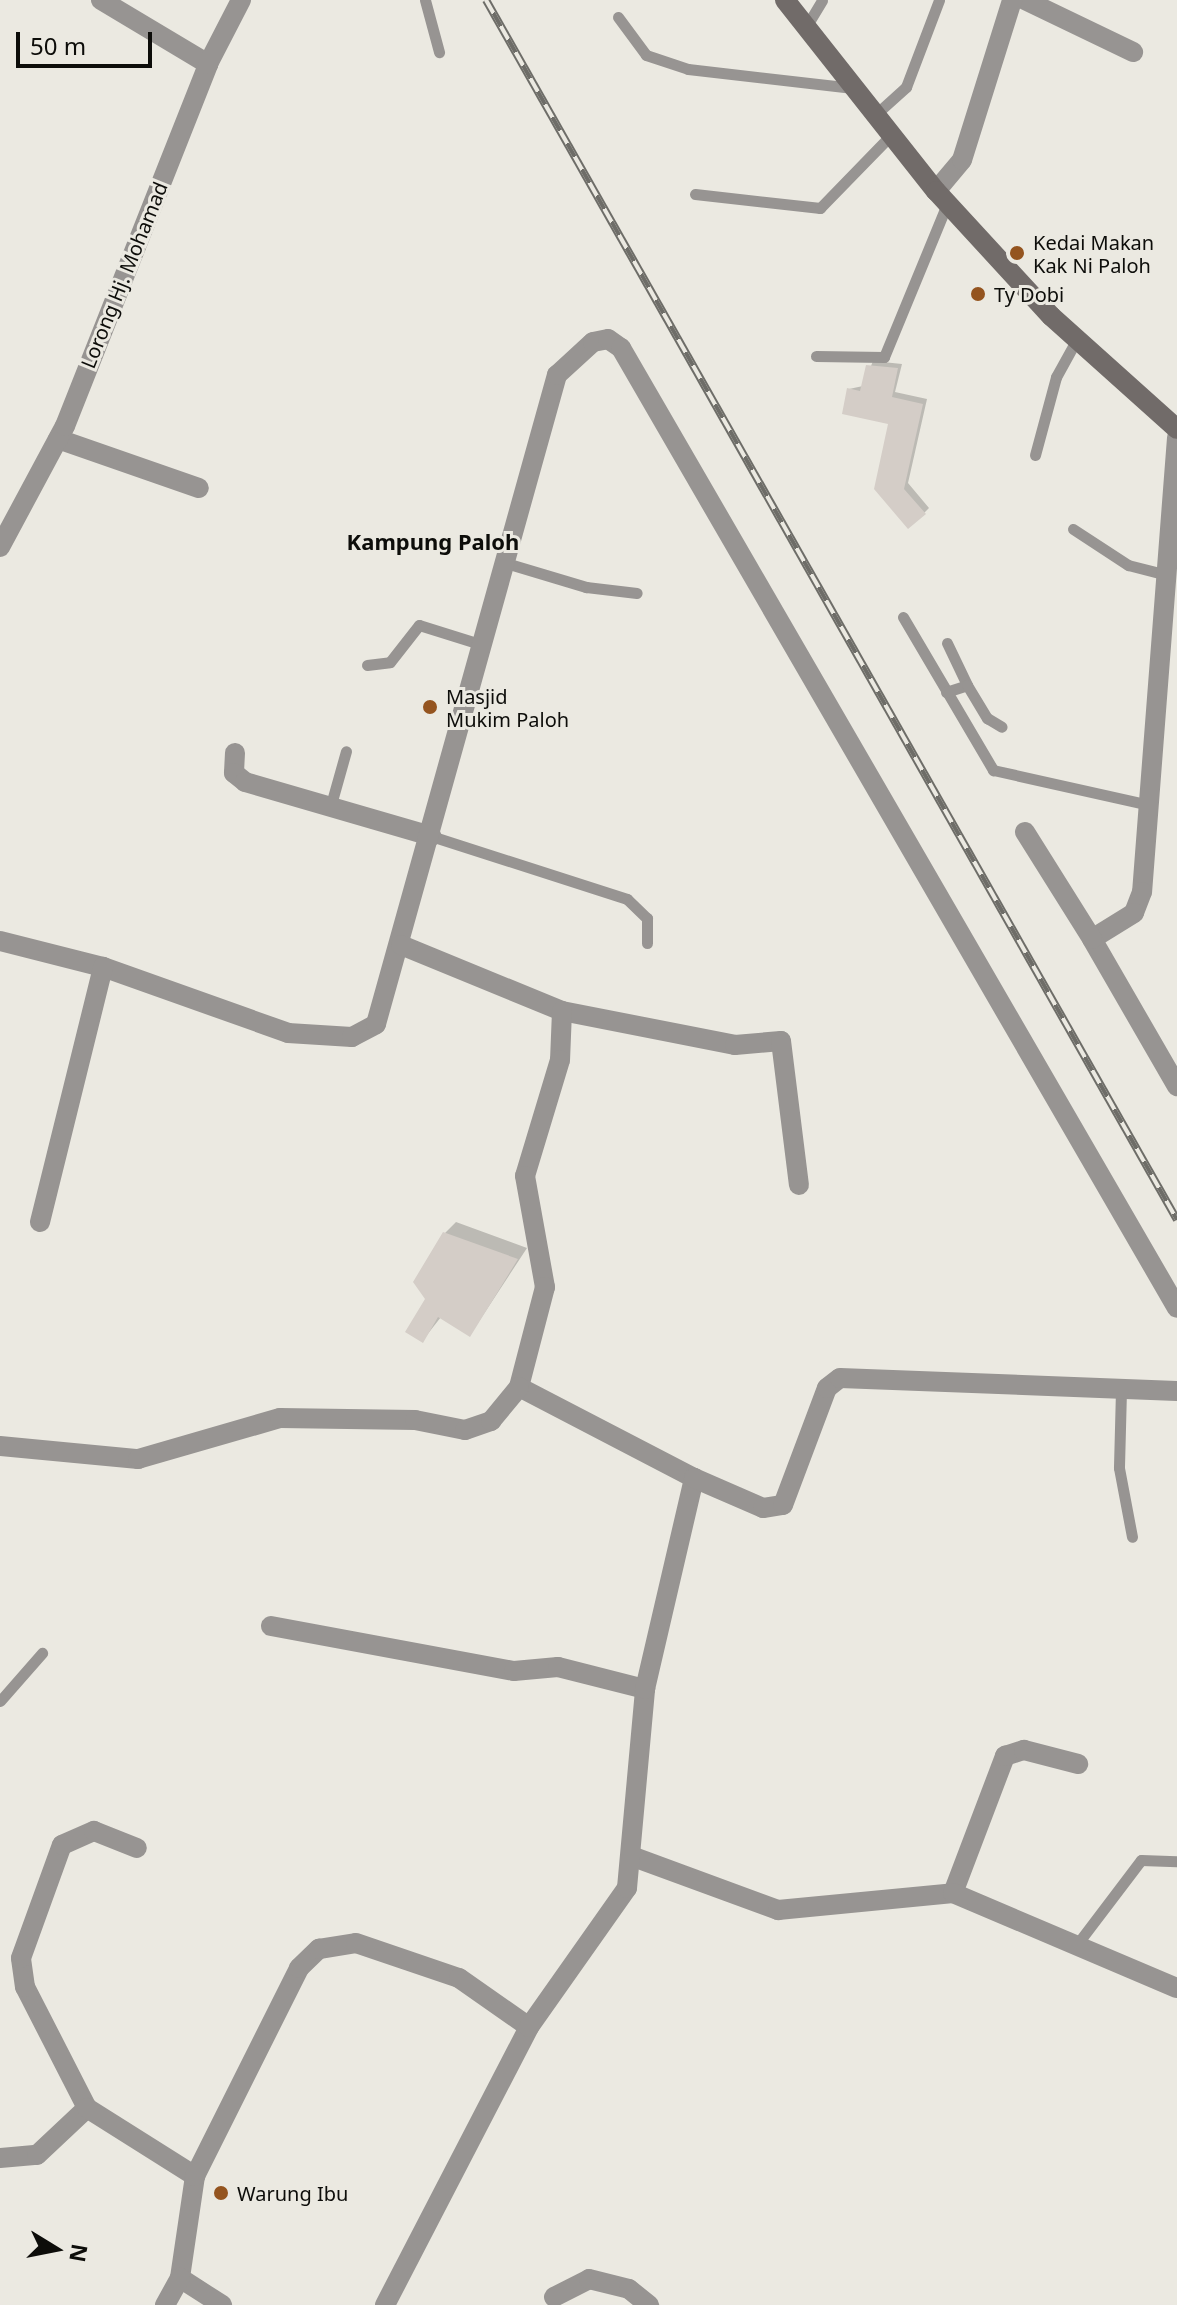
<!DOCTYPE html>
<style>
body{margin:0}
#map{position:relative;width:1177px;height:2305px;overflow:hidden;background:#ebe9e1;font-family:"Noto Sans",sans-serif}
div>[style]{position:absolute}
[style*='--x']{left:calc(var(--x)*1px);top:calc(var(--y)*1px);width:calc(var(--w)*1px);rotate:calc(var(--a)*1deg)}
.shadow>*{inset:0;background:#0003}
.building>*{inset:0;background:#d4cdc7}
.service>*{height:11px;margin:-5.5px;padding:0 5.5px;transform-origin:5.5px;border-radius:5.5px;background:#979492}
.minor>*{height:20px;margin:-10px;padding:0 10px;transform-origin:10px;border-radius:10px;background:#979492}
.secondary>*{height:20px;margin:-10px;padding:0 10px;transform-origin:10px;border-radius:10px;background:#716b69}
.rail>*{height:8px;margin-top:-4px;transform-origin:0;background:repeating-linear-gradient(90deg,#ebe9e1 0 15px,#6e6d68 0 30px);box-sizing:border-box;border-block:2px solid #6e6d68}
.dots>*{width:22px;height:22px;translate:-50% -50%;box-sizing:border-box;border:4px solid #ebe9e1;border-radius:50%}
span{translate:-50% -50%;white-space:nowrap;text-align:center;line-height:1.15;-webkit-text-stroke:6px #ebe9e1;paint-order:stroke}
.poi-label{font-size:20px;color:#0d0d0a}
.left{translate:0 -50%;text-align:left}
.street-label{font-size:20px;color:#0d0d0a}
.neighbourhood-label{font-size:22px;color:#0d0d0a;font-weight:700}
.north{position:absolute;left:16px;top:2209px;width:80px;height:80px;-webkit-text-stroke:6px #ebe9e1;paint-order:stroke;rotate:100deg;font-size:22px;font-weight:700;line-height:32px;text-align:center;color:#0d0d0a}
.north::after{content:'';display:block;margin:auto;width:28px;height:36px;background:#0d0d0a;clip-path:polygon(50% 0,100% 100%,50% 72%,0 100%)}
.scale{position:absolute;left:16px;top:32px;width:136px;height:36px;box-sizing:border-box;border:4px solid #0d0d0a;border-top:0;padding-left:10px;font-size:24px;line-height:28px;white-space:nowrap;color:#0d0d0a;-webkit-text-stroke:6px #ebe9e1;paint-order:stroke}
</style>
<div id="map">
<div class="shadow">
<i style="clip-path:polygon(873px 361px,902px 364px,895px 392px,927px 399px,908px 483px,929px 508px,924px 513px,876px 488px,890px 423px,849px 389px,863px 386px)"></i>
<i style="clip-path:polygon(456px 1222px,527px 1248px,470px 1335px,441px 1317px,423px 1340px,445px 1233px)"></i>
</div>
<div class="building">
<i style="clip-path:polygon(866px 365px,898px 368px,892px 397px,923px 404px,904px 489px,926px 514px,908px 529px,874px 489px,888px 424px,842px 414px,847px 388px,860px 391px)"></i>
<i style="clip-path:polygon(443px 1232px,518px 1259px,470px 1337px,438px 1317px,423px 1343px,405px 1332px,425px 1299px,413px 1282px)"></i>
</div>
<div class="service">
<i style="--x:425;--y:0;--w:54;--a:74.9"></i>
<i style="--x:618;--y:17;--w:47;--a:53.6"></i>
<i style="--x:646;--y:55;--w:44;--a:18.4"></i>
<i style="--x:688;--y:69;--w:166;--a:6.6"></i>
<i style="--x:806;--y:27;--w:31;--a:-59"></i>
<i style="--x:875;--y:115;--w:42;--a:-42.1"></i>
<i style="--x:906;--y:87;--w:93;--a:-69.2"></i>
<i style="--x:695;--y:194;--w:126;--a:6.4"></i>
<i style="--x:820;--y:208;--w:102;--a:-45.8"></i>
<i style="--x:816;--y:356;--w:68;--a:0.8"></i>
<i style="--x:884;--y:357;--w:165;--a:-67.6"></i>
<i style="--x:1035;--y:455;--w:81;--a:-74.9"></i>
<i style="--x:1056;--y:377;--w:43;--a:-61.1"></i>
<i style="--x:1073;--y:529;--w:66;--a:33.2"></i>
<i style="--x:1128;--y:565;--w:40;--a:14.4"></i>
<i style="--x:506;--y:563;--w:84;--a:16.7"></i>
<i style="--x:586;--y:587;--w:51;--a:6.7"></i>
<i style="--x:903;--y:617;--w:178;--a:59.5"></i>
<i style="--x:993;--y:770;--w:161;--a:12.6"></i>
<i style="--x:947;--y:643;--w:47;--a:64.5"></i>
<i style="--x:367;--y:665;--w:23;--a:-7"></i>
<i style="--x:390;--y:662;--w:47;--a:-51.9"></i>
<i style="--x:419;--y:625;--w:67;--a:17.4"></i>
<i style="--x:946;--y:692;--w:22;--a:-18"></i>
<i style="--x:967;--y:685;--w:39;--a:59"></i>
<i style="--x:987;--y:718;--w:17;--a:31"></i>
<i style="--x:330;--y:808;--w:59;--a:-74.3"></i>
<i style="--x:431;--y:836;--w:206;--a:17.8"></i>
<i style="--x:627;--y:899;--w:28;--a:44"></i>
<i style="--x:647;--y:918;--w:25;--a:90"></i>
<i style="--x:1121;--y:1390;--w:78;--a:91.5"></i>
<i style="--x:1119;--y:1468;--w:70;--a:79.3"></i>
<i style="--x:0;--y:1701;--w:64;--a:-48.8"></i>
<i style="--x:1075;--y:1947;--w:109;--a:-52.8"></i>
<i style="--x:1141;--y:1860;--w:36;--a:2"></i>
</div>
<div class="minor">
<i style="--x:101;--y:0;--w:125;--a:30.9"></i>
<i style="--x:1025;--y:0;--w:120;--a:25.7"></i>
<i style="--x:936;--y:191;--w:40;--a:-50"></i>
<i style="--x:962;--y:160;--w:168;--a:-72.6"></i>
<i style="--x:1177;--y:438;--w:455;--a:94.4"></i>
<i style="--x:1142;--y:892;--w:22;--a:111"></i>
<i style="--x:1134;--y:913;--w:49;--a:148.2"></i>
<i style="--x:1092;--y:939;--w:170;--a:60"></i>
<i style="--x:58;--y:439;--w:149;--a:19.2"></i>
<i style="--x:0;--y:547;--w:137;--a:-61.8"></i>
<i style="--x:65;--y:426;--w:389;--a:-68.4"></i>
<i style="--x:208;--y:64;--w:72;--a:-62.7"></i>
<i style="--x:235;--y:753;--w:20;--a:93"></i>
<i style="--x:234;--y:773;--w:14;--a:39"></i>
<i style="--x:245;--y:782;--w:194;--a:16.2"></i>
<i style="--x:1025;--y:832;--w:126;--a:57.9"></i>
<i style="--x:0;--y:941;--w:106;--a:14.2"></i>
<i style="--x:103;--y:967;--w:196;--a:19.6"></i>
<i style="--x:288;--y:1033;--w:64;--a:3.6"></i>
<i style="--x:352;--y:1037;--w:27;--a:-28"></i>
<i style="--x:376;--y:1024;--w:674;--a:-74.42"></i>
<i style="--x:557;--y:375;--w:49;--a:-42.5"></i>
<i style="--x:593;--y:342;--w:15;--a:-11"></i>
<i style="--x:608;--y:339;--w:16;--a:35"></i>
<i style="--x:621;--y:348;--w:1109;--a:59.92"></i>
<i style="--x:401;--y:945;--w:174;--a:22.3"></i>
<i style="--x:562;--y:1011;--w:176;--a:11.1"></i>
<i style="--x:735;--y:1045;--w:46;--a:-5"></i>
<i style="--x:781;--y:1041;--w:145;--a:82.9"></i>
<i style="--x:562;--y:1011;--w:49;--a:92.3"></i>
<i style="--x:560;--y:1060;--w:121;--a:106.8"></i>
<i style="--x:525;--y:1176;--w:113;--a:79.8"></i>
<i style="--x:545;--y:1287;--w:103;--a:104.6"></i>
<i style="--x:519;--y:1387;--w:197;--a:27.5"></i>
<i style="--x:40;--y:1222;--w:263;--a:-76.1"></i>
<i style="--x:0;--y:1446;--w:139;--a:5.4"></i>
<i style="--x:138;--y:1459;--w:148;--a:-16.1"></i>
<i style="--x:280;--y:1418;--w:135;--a:0.8"></i>
<i style="--x:415;--y:1420;--w:51;--a:11.3"></i>
<i style="--x:465;--y:1430;--w:28;--a:-19"></i>
<i style="--x:491;--y:1421;--w:44;--a:-50.5"></i>
<i style="--x:271;--y:1626;--w:247;--a:10.5"></i>
<i style="--x:514;--y:1671;--w:44;--a:-5.2"></i>
<i style="--x:558;--y:1667;--w:90;--a:14.2"></i>
<i style="--x:631;--y:1856;--w:157;--a:20.2"></i>
<i style="--x:778;--y:1910;--w:176;--a:-5.5"></i>
<i style="--x:953;--y:1893;--w:147;--a:-69.2"></i>
<i style="--x:1005;--y:1756;--w:20;--a:-18"></i>
<i style="--x:1024;--y:1750;--w:56;--a:14.5"></i>
<i style="--x:953;--y:1893;--w:243;--a:23"></i>
<i style="--x:87;--y:2108;--w:136;--a:-117.1"></i>
<i style="--x:25;--y:1987;--w:29;--a:-98"></i>
<i style="--x:21;--y:1958;--w:120;--a:-70.1"></i>
<i style="--x:62;--y:1845;--w:35;--a:-24"></i>
<i style="--x:94;--y:1831;--w:46;--a:21.6"></i>
<i style="--x:0;--y:2158;--w:37;--a:-5"></i>
<i style="--x:37;--y:2155;--w:69;--a:-43.2"></i>
<i style="--x:87;--y:2108;--w:128;--a:32.2"></i>
<i style="--x:195;--y:2176;--w:103;--a:98.4"></i>
<i style="--x:180;--y:2278;--w:50;--a:32.7"></i>
<i style="--x:195;--y:2176;--w:233;--a:-63.4"></i>
<i style="--x:299;--y:1968;--w:28;--a:-44"></i>
<i style="--x:319;--y:1949;--w:37;--a:-9"></i>
<i style="--x:356;--y:1943;--w:109;--a:18.8"></i>
<i style="--x:459;--y:1978;--w:85;--a:35"></i>
<i style="--x:554;--y:2297;--w:39;--a:-27"></i>
<i style="--x:589;--y:2279;--w:41;--a:14"></i>
<i style="--x:629;--y:2289;--w:26;--a:39"></i>
<i style="--x:165;--y:2305;--w:31;--a:-61"></i>
<i style="--x:385;--y:2305;--w:313;--a:-62.6"></i>
<i style="--x:529;--y:2027;--w:170;--a:-54.8"></i>
<i style="--x:627;--y:1888;--w:200;--a:-84.8"></i>
<i style="--x:645;--y:1689;--w:217;--a:-76.9"></i>
<i style="--x:694;--y:1478;--w:75;--a:23.5"></i>
<i style="--x:763;--y:1508;--w:20;--a:-9"></i>
<i style="--x:783;--y:1505;--w:125;--a:-69.4"></i>
<i style="--x:827;--y:1388;--w:16;--a:-38"></i>
<i style="--x:840;--y:1378;--w:337;--a:2.2"></i>
</div>
<div class="secondary">
<i style="--x:785;--y:0;--w:243;--a:51.7"></i>
<i style="--x:936;--y:191;--w:170;--a:47.4"></i>
<i style="--x:1051;--y:316;--w:169;--a:41.9"></i>
</div>
<div class="rail">
<i style="--x:486;--y:0;--w:1402;--a:60.47"></i>
</div>
<div class="dots">
<i style="left:1017px;top:253px;background:#94541f"></i>
<i style="left:978px;top:294px;background:#94541f"></i>
<i style="left:430px;top:707px;background:#94541f"></i>
<i style="left:221px;top:2193px;background:#94541f"></i>
</div>
<div class="poi-label">
<span class="left" style="left:1033px;top:254px">Kedai Makan<br>Kak Ni Paloh</span>
<span class="left" style="left:994px;top:294px">Ty Dobi</span>
<span class="left" style="left:446px;top:708px">Masjid<br>Mukim Paloh</span>
<span class="left" style="left:237px;top:2193px">Warung Ibu</span>
</div>
<div class="street-label">
<span style="left:124px;top:275px;rotate:-68deg">Lorong Hj. Mohamad</span>
</div>
<div class="neighbourhood-label">
<span style="left:433px;top:542px">Kampung Paloh</span>
</div>
<div class="north">N</div>
<div class="scale">50 m</div>
</div>
